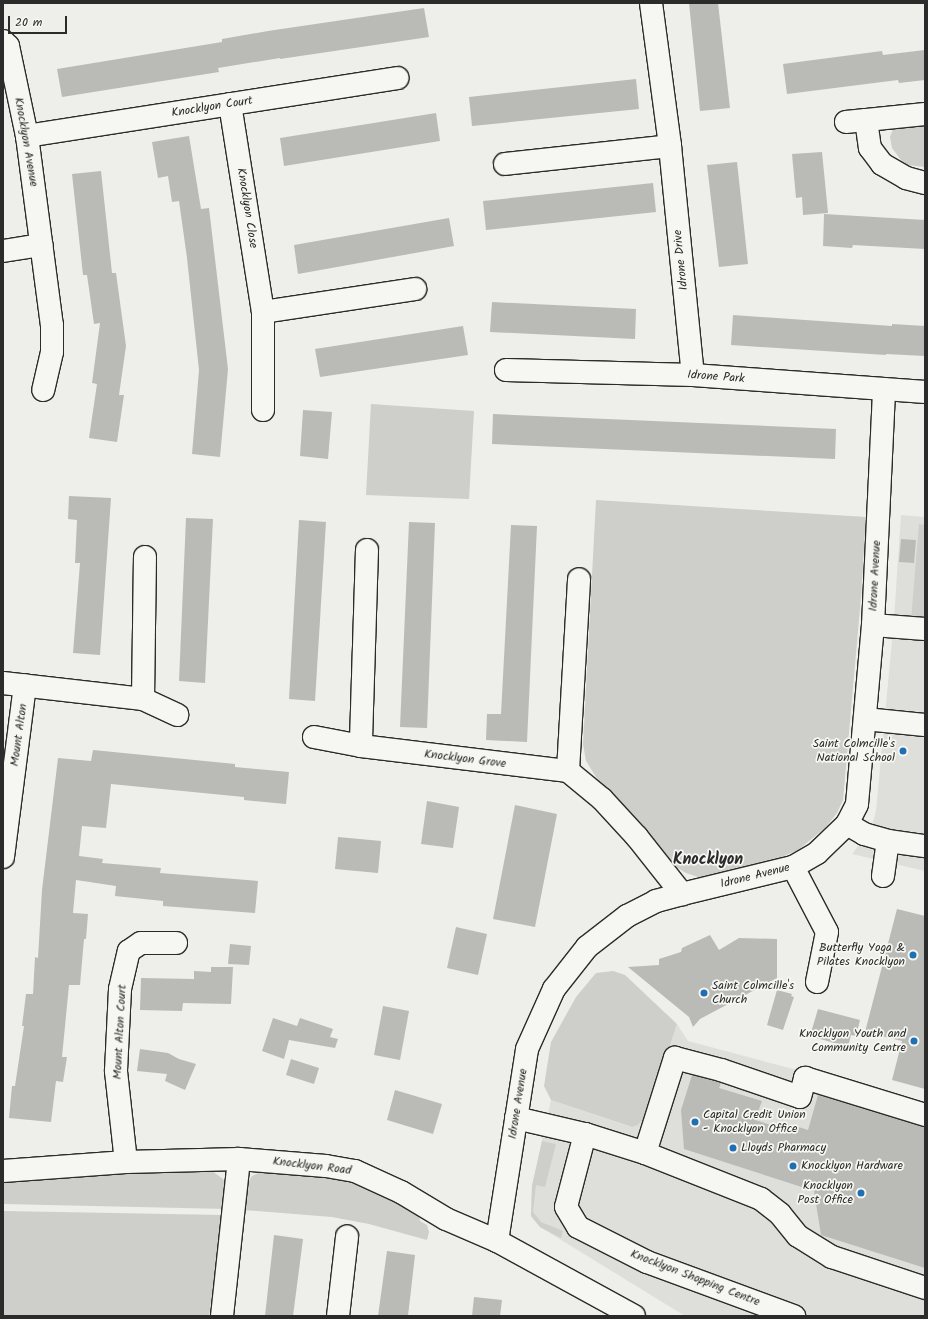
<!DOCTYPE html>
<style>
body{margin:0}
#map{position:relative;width:928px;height:1319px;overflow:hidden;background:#eeeeea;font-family:Kalam,sans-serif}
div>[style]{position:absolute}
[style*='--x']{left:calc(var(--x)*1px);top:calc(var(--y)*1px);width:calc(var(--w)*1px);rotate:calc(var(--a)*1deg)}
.built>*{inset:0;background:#dededb}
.green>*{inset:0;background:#cececa}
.building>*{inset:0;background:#babab7}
.roads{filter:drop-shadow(1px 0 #2b2b2b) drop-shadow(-1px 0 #2b2b2b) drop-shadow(0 1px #2b2b2b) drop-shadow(0 -1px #2b2b2b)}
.minor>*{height:22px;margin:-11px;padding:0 11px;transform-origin:11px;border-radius:11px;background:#f6f6f2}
.dots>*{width:11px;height:11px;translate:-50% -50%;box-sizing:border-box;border:2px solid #f6f6f2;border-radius:50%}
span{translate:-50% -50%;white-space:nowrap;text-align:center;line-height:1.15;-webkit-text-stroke:3.5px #f6f6f2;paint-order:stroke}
.street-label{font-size:12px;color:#2b2b2b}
.poi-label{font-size:12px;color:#2b2b2b}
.right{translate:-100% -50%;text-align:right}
.left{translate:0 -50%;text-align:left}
.district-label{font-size:16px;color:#2b2b2b;font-weight:700}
.frame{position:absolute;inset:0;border:4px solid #2b2b2b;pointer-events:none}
.scale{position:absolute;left:8px;top:16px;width:59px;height:18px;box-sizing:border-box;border:2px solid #2b2b2b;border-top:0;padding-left:5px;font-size:12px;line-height:14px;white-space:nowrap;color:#2b2b2b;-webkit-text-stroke:3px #f6f6f2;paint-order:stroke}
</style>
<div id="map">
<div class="built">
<i style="clip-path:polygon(901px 515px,925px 517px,925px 871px,852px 854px,871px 829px,876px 811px,894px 619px)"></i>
<i style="clip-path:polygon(677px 1024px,688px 1041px,925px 1104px,925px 1316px,685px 1316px,540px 1227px,531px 1216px,532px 1186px,551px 1100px,631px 1127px,638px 1125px,647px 1116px)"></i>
</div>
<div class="green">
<i style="clip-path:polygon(925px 124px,925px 167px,907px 165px,901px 160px,892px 148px,890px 137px,893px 129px,900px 126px)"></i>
<i style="clip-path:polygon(371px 404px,474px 411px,469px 499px,366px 495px)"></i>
<i style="clip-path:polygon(596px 500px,866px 517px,861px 597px,843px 800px,837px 813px,825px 828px,798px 850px,777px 859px,715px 876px,701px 878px,686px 873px,678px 868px,663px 856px,596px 777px,586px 761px,583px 744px,584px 726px)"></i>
<i style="clip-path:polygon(919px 524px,925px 525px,925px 622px,911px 620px)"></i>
<i style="clip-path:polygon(613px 971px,625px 975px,677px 1024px,647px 1116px,638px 1125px,632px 1127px,551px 1100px,544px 1086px,551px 1042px,576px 997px,596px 973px)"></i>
<i style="clip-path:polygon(542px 1141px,556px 1144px,545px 1187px,536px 1185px,533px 1212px,541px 1222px,563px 1231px,561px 1238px,540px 1227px,531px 1216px,532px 1186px)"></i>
<i style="clip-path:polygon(280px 1170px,345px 1179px,384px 1195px,419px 1215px,420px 1221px,427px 1225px,429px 1232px,427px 1240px,369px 1224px,332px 1217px,243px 1210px,245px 1187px,252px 1176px,261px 1172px)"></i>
<i style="clip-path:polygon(212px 1171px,223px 1179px,226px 1185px,228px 1209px,3px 1204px,3px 1180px,122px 1172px)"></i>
<i style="clip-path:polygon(3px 1211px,223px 1215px,209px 1316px,3px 1316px)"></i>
</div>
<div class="building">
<i style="clip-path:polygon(689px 3px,718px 3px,730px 108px,700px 111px)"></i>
<i style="clip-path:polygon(424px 8px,429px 37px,280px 59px,280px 58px,218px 68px,219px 72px,62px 97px,57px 69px,222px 42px,222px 39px,268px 31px)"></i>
<i style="clip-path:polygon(925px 50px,925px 80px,899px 83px,898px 80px,787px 94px,783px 64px,882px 51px,883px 55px)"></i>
<i style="clip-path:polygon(636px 79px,639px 109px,472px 126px,469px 97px)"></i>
<i style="clip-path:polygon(436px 113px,440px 141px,284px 166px,280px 138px)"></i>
<i style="clip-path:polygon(189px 136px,201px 209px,209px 208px,228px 369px,220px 457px,192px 454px,199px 370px,187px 258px,179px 201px,172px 202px,168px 176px,158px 178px,152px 142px)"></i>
<i style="clip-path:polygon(822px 152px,828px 213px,803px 215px,802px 197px,796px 198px,792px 154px)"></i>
<i style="clip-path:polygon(737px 162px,748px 264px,719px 267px,707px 165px)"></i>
<i style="clip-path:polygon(101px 171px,112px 273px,116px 273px,126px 346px,119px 395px,124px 395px,117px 442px,89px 438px,97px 384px,92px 383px,100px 323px,94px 324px,87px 275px,83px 275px,72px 174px)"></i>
<i style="clip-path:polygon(653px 183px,656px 212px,486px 230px,483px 201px)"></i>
<i style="clip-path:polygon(824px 214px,925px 220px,925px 249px,853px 245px,852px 248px,823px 246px)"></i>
<i style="clip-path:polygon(449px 218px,454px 246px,298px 274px,294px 245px)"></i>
<i style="clip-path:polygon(492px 302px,636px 309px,635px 339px,490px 332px)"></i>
<i style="clip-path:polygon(733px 315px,892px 326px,892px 324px,925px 326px,925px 356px,886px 354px,886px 355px,731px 345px)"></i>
<i style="clip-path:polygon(463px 326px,468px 355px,320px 377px,315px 349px)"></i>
<i style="clip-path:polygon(303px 410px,332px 412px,328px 459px,300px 456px)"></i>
<i style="clip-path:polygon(493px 414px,836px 429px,835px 459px,492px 444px)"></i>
<i style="clip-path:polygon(69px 496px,111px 498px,100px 655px,73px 653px,80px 563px,75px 563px,77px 520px,68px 519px)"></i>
<i style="clip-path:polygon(186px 518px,213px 519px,205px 683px,179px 681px)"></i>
<i style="clip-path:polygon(299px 520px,326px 522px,315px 701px,289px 699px)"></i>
<i style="clip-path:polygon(409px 522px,435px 523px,427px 728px,400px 727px)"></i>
<i style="clip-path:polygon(511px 525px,537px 526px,527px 742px,486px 740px,487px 714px,501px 714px)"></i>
<i style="clip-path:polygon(901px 539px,916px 540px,914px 563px,899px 562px)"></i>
<i style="clip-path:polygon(93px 750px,235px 764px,235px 767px,289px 772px,286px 804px,244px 800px,244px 797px,111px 784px,106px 828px,82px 826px,79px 856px,103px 859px,102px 863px,161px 868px,160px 873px,258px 881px,255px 913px,163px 906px,163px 901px,115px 896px,116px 886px,76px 880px,73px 913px,88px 914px,86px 939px,84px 939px,80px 985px,69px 985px,62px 1057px,67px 1057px,63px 1082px,56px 1081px,51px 1122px,9px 1118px,12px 1086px,15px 1086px,24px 1026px,22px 1026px,26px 994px,33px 994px,35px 957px,38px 958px,42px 890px,58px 758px,91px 761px)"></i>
<i style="clip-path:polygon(427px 801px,459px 807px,453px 848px,421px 844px)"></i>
<i style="clip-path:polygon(515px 805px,557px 814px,535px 927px,493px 919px)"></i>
<i style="clip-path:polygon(338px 837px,381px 841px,378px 873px,335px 869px)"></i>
<i style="clip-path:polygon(897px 909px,925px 916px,925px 1089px,892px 1080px,902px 1041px,865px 1032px)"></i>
<i style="clip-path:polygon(456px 927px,487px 934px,478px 975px,447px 968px)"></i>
<i style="clip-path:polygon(710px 935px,719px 950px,739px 938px,777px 939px,777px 978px,700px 1019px,693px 1027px,689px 1017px,628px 967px,659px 965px,659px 959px,681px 952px,682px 948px)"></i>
<i style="clip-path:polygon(230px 944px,251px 946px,249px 965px,228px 964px)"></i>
<i style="clip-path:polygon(211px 967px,233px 967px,231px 1004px,183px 1003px,182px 1011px,140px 1010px,141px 978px,194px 979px,194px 971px,211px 972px)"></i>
<i style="clip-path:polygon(777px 990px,792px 994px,791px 996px,794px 997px,783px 1030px,767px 1025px)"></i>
<i style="clip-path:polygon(383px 1006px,409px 1011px,400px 1060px,374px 1055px)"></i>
<i style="clip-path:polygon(818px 1009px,860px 1020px,856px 1036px,851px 1035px,848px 1047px,810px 1036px)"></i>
<i style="clip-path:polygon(273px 1018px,297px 1026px,300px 1018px,333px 1029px,330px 1037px,338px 1039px,335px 1048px,289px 1040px,284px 1059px,262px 1051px)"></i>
<i style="clip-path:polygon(140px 1049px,168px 1053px,179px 1059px,196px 1064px,185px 1090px,165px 1081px,167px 1074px,137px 1071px)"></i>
<i style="clip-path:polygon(291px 1059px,319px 1068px,314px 1084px,286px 1075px)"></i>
<i style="clip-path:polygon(692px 1075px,721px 1083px,719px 1088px,762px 1101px,755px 1120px,784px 1129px,786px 1123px,808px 1130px,818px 1095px,925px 1127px,925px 1268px,821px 1235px,814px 1191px,684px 1149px,681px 1110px)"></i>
<i style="clip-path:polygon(395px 1090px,442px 1104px,433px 1134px,387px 1120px)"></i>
<i style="clip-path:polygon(274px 1235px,303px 1239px,293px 1316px,265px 1316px)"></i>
<i style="clip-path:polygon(387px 1251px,415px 1255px,408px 1316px,378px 1316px)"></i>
<i style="clip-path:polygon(474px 1297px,502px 1300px,500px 1316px,472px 1316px)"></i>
</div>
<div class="roads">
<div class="minor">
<i style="--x:651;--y:3;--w:144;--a:82.4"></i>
<i style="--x:670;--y:146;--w:230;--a:84.3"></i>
<i style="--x:3;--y:41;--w:7;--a:45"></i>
<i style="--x:8;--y:46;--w:92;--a:78.1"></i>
<i style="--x:27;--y:136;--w:191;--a:82.5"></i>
<i style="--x:52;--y:325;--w:27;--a:90"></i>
<i style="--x:52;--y:352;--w:39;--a:103"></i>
<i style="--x:230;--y:104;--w:211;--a:81"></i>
<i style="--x:263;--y:312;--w:98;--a:90"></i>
<i style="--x:925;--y:114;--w:59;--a:174.2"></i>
<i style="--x:866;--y:120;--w:28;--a:82"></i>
<i style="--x:870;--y:148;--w:20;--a:53"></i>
<i style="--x:882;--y:164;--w:28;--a:30"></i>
<i style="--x:906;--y:178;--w:20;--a:15"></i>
<i style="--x:846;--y:122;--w:20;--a:-6"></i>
<i style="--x:27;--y:136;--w:375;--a:-8.9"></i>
<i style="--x:505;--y:164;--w:166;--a:-6.2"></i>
<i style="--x:3;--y:251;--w:39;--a:-9"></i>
<i style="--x:263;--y:312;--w:154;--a:-8.6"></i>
<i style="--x:506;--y:370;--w:187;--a:1.5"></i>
<i style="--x:693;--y:375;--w:233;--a:4.2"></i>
<i style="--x:367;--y:550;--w:196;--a:91.8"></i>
<i style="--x:361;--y:746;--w:209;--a:6.9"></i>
<i style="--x:568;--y:771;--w:44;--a:39.5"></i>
<i style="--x:602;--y:799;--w:52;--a:47.4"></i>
<i style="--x:637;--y:837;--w:73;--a:51.7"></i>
<i style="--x:873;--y:625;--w:52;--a:4.4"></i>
<i style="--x:3;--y:683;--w:141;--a:6.5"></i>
<i style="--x:143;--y:699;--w:38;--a:25"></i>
<i style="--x:143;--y:699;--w:142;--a:-89.2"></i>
<i style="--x:865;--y:719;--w:60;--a:5.7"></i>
<i style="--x:314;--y:737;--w:48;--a:10.8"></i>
<i style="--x:568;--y:771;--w:192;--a:-86.7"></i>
<i style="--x:847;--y:824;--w:20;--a:30"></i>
<i style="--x:864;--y:834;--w:25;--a:16"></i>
<i style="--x:888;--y:841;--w:37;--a:8"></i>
<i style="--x:3;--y:857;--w:173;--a:-82.7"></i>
<i style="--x:793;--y:867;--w:73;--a:62.4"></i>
<i style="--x:827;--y:932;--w:51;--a:101.3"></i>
<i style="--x:883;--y:876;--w:35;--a:-82"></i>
<i style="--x:516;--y:1118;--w:71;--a:13.1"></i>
<i style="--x:585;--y:1134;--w:63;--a:17.6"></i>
<i style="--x:645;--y:1153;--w:100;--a:-72.5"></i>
<i style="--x:675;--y:1058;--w:48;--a:14.6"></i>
<i style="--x:721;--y:1070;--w:83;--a:18.9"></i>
<i style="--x:800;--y:1097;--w:20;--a:-75"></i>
<i style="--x:805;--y:1078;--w:126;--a:17.1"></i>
<i style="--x:585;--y:1134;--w:75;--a:104.6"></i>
<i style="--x:566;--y:1207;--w:23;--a:59"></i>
<i style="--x:578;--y:1227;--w:77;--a:26.9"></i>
<i style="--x:647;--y:1262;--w:157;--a:20.2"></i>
<i style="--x:645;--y:1153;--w:125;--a:21.6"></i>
<i style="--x:761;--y:1199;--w:24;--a:38"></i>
<i style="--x:780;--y:1214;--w:28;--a:51"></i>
<i style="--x:798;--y:1236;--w:40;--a:32"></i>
<i style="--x:832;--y:1257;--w:98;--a:18.4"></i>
<i style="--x:126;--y:1162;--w:92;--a:-96.3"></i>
<i style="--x:116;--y:1071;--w:82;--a:-87.2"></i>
<i style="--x:120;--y:989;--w:39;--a:-77"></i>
<i style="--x:129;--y:951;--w:14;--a:-34"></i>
<i style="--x:141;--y:943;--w:35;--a:0"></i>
<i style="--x:3;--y:1171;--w:123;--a:-4.2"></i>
<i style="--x:126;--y:1162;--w:113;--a:-1.5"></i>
<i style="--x:239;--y:1159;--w:87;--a:4.6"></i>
<i style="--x:326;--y:1166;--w:29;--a:10"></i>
<i style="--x:355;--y:1171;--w:51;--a:24.5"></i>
<i style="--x:401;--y:1192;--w:52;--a:31"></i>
<i style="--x:446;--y:1219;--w:56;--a:23.3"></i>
<i style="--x:497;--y:1241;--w:156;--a:28.7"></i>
<i style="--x:497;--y:1241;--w:194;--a:-81.1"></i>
<i style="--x:527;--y:1049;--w:66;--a:-65.8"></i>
<i style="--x:554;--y:989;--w:53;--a:-51.8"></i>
<i style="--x:587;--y:947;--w:51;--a:-37.8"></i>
<i style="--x:627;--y:916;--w:33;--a:-27"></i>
<i style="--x:656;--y:901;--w:27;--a:-15"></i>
<i style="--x:682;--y:894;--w:114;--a:-13.7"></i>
<i style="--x:793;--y:867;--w:28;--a:-30"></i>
<i style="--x:817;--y:853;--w:42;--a:-44"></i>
<i style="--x:847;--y:824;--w:22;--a:-63"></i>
<i style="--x:857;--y:804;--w:180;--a:-84.9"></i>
<i style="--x:873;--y:625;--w:236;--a:-87.3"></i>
<i style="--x:222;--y:1316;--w:158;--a:-83.8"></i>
<i style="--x:338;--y:1316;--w:80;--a:-83.5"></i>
</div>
</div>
<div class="dots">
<i style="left:903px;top:751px;background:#1f6fb2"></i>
<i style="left:913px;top:955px;background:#1f6fb2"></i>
<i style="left:704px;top:993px;background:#1f6fb2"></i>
<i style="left:914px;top:1041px;background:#1f6fb2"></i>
<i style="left:695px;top:1122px;background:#1f6fb2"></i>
<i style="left:733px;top:1148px;background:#1f6fb2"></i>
<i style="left:793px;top:1166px;background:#1f6fb2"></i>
<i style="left:861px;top:1193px;background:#1f6fb2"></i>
</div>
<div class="street-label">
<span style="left:212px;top:107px;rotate:-9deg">Knocklyon Court</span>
<span style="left:26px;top:142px;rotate:80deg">Knocklyon Avenue</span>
<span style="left:247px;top:208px;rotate:81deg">Knocklyon Close</span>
<span style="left:681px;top:260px;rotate:-96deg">Idrone Drive</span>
<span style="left:716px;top:377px;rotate:4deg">Idrone Park</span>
<span style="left:875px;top:576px;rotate:-87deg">Idrone Avenue</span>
<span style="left:19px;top:735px;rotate:-82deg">Mount Alton</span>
<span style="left:465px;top:759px;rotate:7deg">Knocklyon Grove</span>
<span style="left:755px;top:876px;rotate:-14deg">Idrone Avenue</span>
<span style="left:120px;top:1032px;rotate:-87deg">Mount Alton Court</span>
<span style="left:518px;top:1104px;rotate:-81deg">Idrone Avenue</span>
<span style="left:312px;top:1166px;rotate:7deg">Knocklyon Road</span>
<span style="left:695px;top:1278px;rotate:21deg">Knocklyon Shopping Centre</span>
</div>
<div class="poi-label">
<span class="right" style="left:895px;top:751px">Saint Colmcille's<br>National School</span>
<span class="right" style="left:905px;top:955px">Butterfly Yoga &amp;<br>Pilates Knocklyon</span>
<span class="left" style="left:712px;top:993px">Saint Colmcille's<br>Church</span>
<span class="right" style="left:906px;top:1041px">Knocklyon Youth and<br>Community Centre</span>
<span class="left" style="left:703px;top:1122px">Capital Credit Union<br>- Knocklyon Office</span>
<span class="left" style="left:741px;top:1148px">Lloyds Pharmacy</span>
<span class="left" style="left:801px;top:1166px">Knocklyon Hardware</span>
<span class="right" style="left:853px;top:1193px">Knocklyon<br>Post Office</span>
</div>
<div class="district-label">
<span style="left:708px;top:860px">Knocklyon</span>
</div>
<div class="frame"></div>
<div class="scale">20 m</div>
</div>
